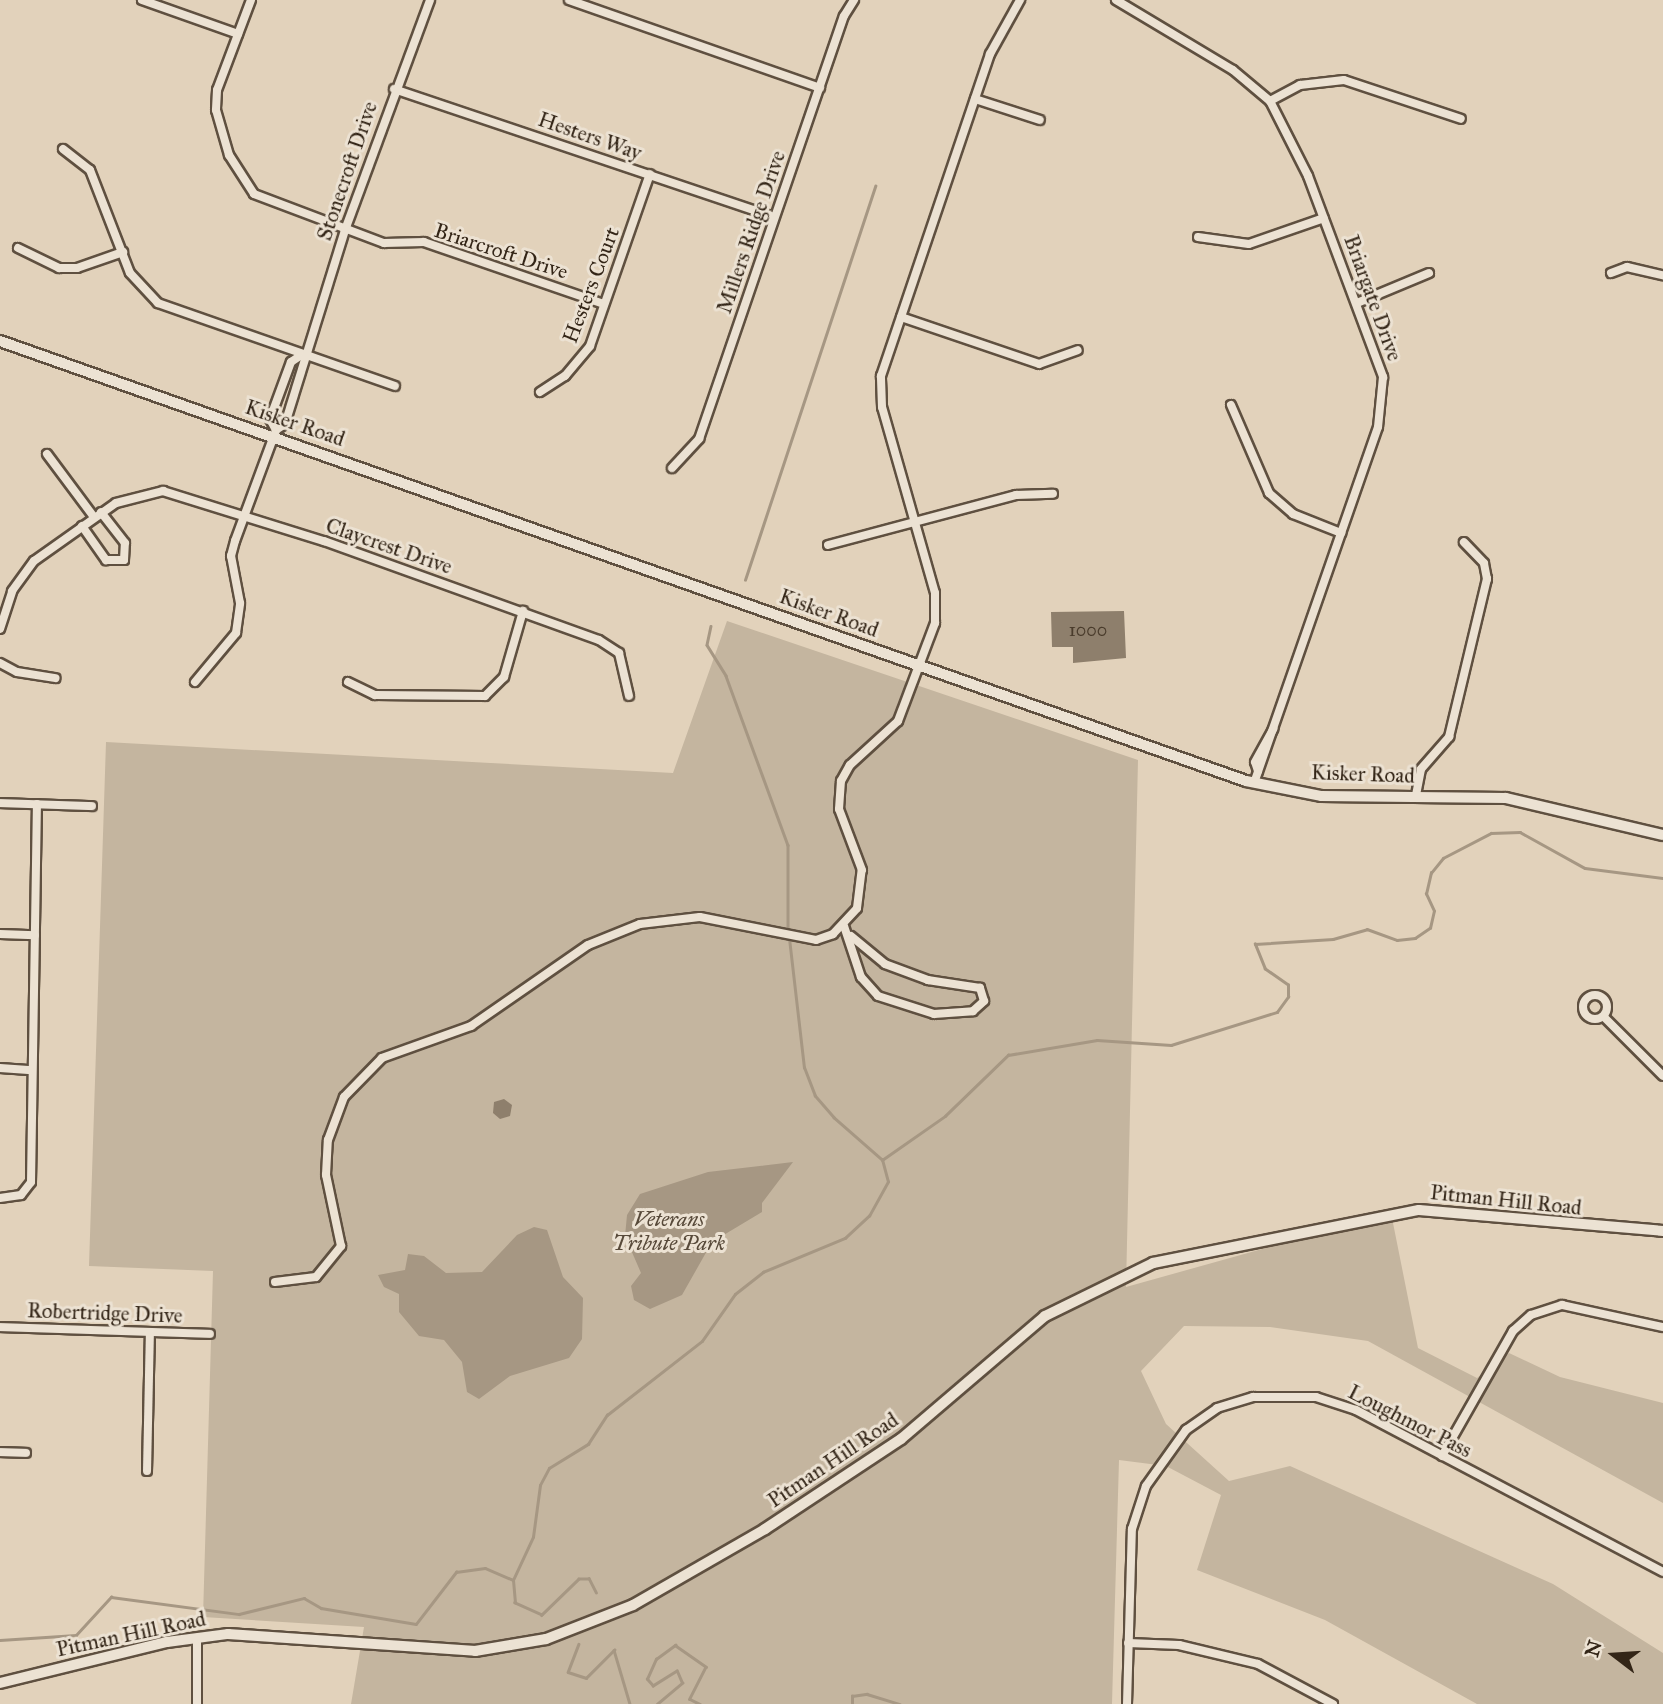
<!DOCTYPE html>
<style>
body{margin:0}
#map{position:relative;width:1663px;height:1704px;overflow:hidden;background:#e2d2bb;font-family:"IM FELL Great Primer",serif}
div>[style]{position:absolute}
[style*='--x']{left:calc(var(--x)*1px);top:calc(var(--y)*1px);width:calc(var(--w)*1px);rotate:calc(var(--a)*1deg)}
.green>*{inset:0;background:#c4b59f}
.water>*{inset:0;background:#a69783}
.stream>*{height:2.5px;margin:-1.25px;padding:0 1.25px;transform-origin:1.25px;border-radius:1.25px;background:#a69783}
.building>*{inset:0;background:#8e7f6c}
.roads{filter:drop-shadow(2px 0 #5f5040) drop-shadow(-2px 0 #5f5040) drop-shadow(0 2px #5f5040) drop-shadow(0 -2px #5f5040)}
.minor>*{height:8px;margin:-4px;padding:0 4px;transform-origin:4px;border-radius:4px;background:#ece2d3}
.minor>.ring{margin:-4px;padding:0;box-sizing:content-box;background:none;border:8px solid #ece2d3;border-radius:50%}
.secondary>*{height:10px;margin:-5px;padding:0 5px;transform-origin:5px;border-radius:5px;background:#ece2d3}
span{translate:-50% -50%;white-space:nowrap;text-align:center;line-height:1.15;-webkit-text-stroke:6px #ece2d3;paint-order:stroke}
.number-label{font-size:18px;color:#4a3c2c}
.number-label span{-webkit-text-stroke-width:0}
.street-label{font-size:21px;color:#332517}
.park-label{font-size:21px;color:#574939;font-style:italic}
.north{position:absolute;left:1579px;top:1620px;width:70px;height:70px;-webkit-text-stroke:5px #ece2d3;paint-order:stroke;rotate:287deg;font-size:19px;font-weight:700;line-height:28px;text-align:center;color:#332517}
.north::after{content:'';display:block;margin:auto;width:24px;height:32px;background:#332517;clip-path:polygon(50% 0,100% 100%,50% 72%,0 100%)}
</style>
<div id="map">
<div class="green">
<i style="clip-path:polygon(727px 621px,1138px 760px,1126px 1287px,1391px 1213px,1418px 1348px,1477px 1378px,1509px 1353px,1560px 1377px,1663px 1403px,1663px 1503px,1368px 1341px,1270px 1327px,1184px 1326px,1141px 1371px,1166px 1424px,1229px 1481px,1290px 1466px,1553px 1584px,1663px 1653px,1663px 1704px,1477px 1704px,1325px 1620px,1197px 1570px,1221px 1495px,1166px 1466px,1119px 1460px,1112px 1704px,351px 1704px,364px 1627px,203px 1617px,213px 1271px,89px 1266px,106px 742px,673px 773px)"></i>
</div>
<div class="water">
<i style="clip-path:polygon(793px 1162px,762px 1203px,762px 1212px,712px 1242px,682px 1295px,650px 1309px,634px 1300px,631px 1286px,641px 1273px,625px 1236px,627px 1215px,640px 1194px,708px 1172px)"></i>
<i style="clip-path:polygon(534px 1227px,547px 1230px,563px 1277px,583px 1298px,582px 1339px,569px 1358px,510px 1376px,479px 1399px,467px 1392px,462px 1362px,444px 1340px,419px 1336px,399px 1312px,399px 1294px,384px 1287px,378px 1275px,405px 1270px,408px 1254px,424px 1256px,446px 1273px,482px 1272px,517px 1235px)"></i>
</div>
<div class="stream">
<i style="--x:745;--y:580;--w:415;--a:-71.7"></i>
<i style="--x:711;--y:626;--w:19;--a:102"></i>
<i style="--x:707;--y:645;--w:36;--a:58"></i>
<i style="--x:726;--y:676;--w:180;--a:69.9"></i>
<i style="--x:788;--y:845;--w:86;--a:90"></i>
<i style="--x:882;--y:1160;--w:77;--a:-34.9"></i>
<i style="--x:945;--y:1116;--w:88;--a:-44.1"></i>
<i style="--x:1008;--y:1055;--w:90;--a:-9.6"></i>
<i style="--x:1097;--y:1040;--w:74;--a:3.9"></i>
<i style="--x:1171;--y:1045;--w:111;--a:-17.3"></i>
<i style="--x:1277;--y:1012;--w:19;--a:-54"></i>
<i style="--x:1288;--y:997;--w:12;--a:-90"></i>
<i style="--x:1288;--y:985;--w:28;--a:-145"></i>
<i style="--x:1265;--y:969;--w:27;--a:-112"></i>
<i style="--x:1255;--y:944;--w:78;--a:-3.7"></i>
<i style="--x:1333;--y:939;--w:35;--a:-16"></i>
<i style="--x:1367;--y:929;--w:32;--a:20"></i>
<i style="--x:1397;--y:940;--w:18;--a:-6"></i>
<i style="--x:1415;--y:938;--w:18;--a:-34"></i>
<i style="--x:1430;--y:928;--w:17;--a:-77"></i>
<i style="--x:1434;--y:911;--w:19;--a:-115"></i>
<i style="--x:1426;--y:894;--w:22;--a:-77"></i>
<i style="--x:1431;--y:873;--w:19;--a:-51"></i>
<i style="--x:1443;--y:858;--w:54;--a:-27.5"></i>
<i style="--x:1491;--y:833;--w:29;--a:-2"></i>
<i style="--x:1520;--y:832;--w:74;--a:29"></i>
<i style="--x:1585;--y:868;--w:79;--a:7.3"></i>
<i style="--x:596;--y:1593;--w:16;--a:-117"></i>
<i style="--x:589;--y:1579;--w:10;--a:180"></i>
<i style="--x:579;--y:1579;--w:52;--a:135.8"></i>
<i style="--x:542;--y:1615;--w:30;--a:-156"></i>
<i style="--x:515;--y:1603;--w:23;--a:-95"></i>
<i style="--x:513;--y:1580;--w:47;--a:-65.1"></i>
<i style="--x:533;--y:1537;--w:52;--a:-82.3"></i>
<i style="--x:540;--y:1485;--w:19;--a:-62"></i>
<i style="--x:549;--y:1468;--w:46;--a:-31.6"></i>
<i style="--x:588;--y:1444;--w:35;--a:-57"></i>
<i style="--x:607;--y:1415;--w:120;--a:-37.9"></i>
<i style="--x:702;--y:1341;--w:57;--a:-54.9"></i>
<i style="--x:735;--y:1294;--w:36;--a:-38"></i>
<i style="--x:763;--y:1272;--w:89;--a:-22.5"></i>
<i style="--x:845;--y:1238;--w:33;--a:-43"></i>
<i style="--x:869;--y:1216;--w:39;--a:-61"></i>
<i style="--x:888;--y:1182;--w:23;--a:-105"></i>
<i style="--x:882;--y:1160;--w:64;--a:-138.8"></i>
<i style="--x:834;--y:1118;--w:29;--a:-131"></i>
<i style="--x:815;--y:1096;--w:30;--a:-111"></i>
<i style="--x:804;--y:1068;--w:131;--a:-96.6"></i>
<i style="--x:0;--y:1640;--w:76;--a:-3.8"></i>
<i style="--x:76;--y:1635;--w:52;--a:-47.4"></i>
<i style="--x:111;--y:1597;--w:129;--a:7.6"></i>
<i style="--x:239;--y:1614;--w:67;--a:-13.8"></i>
<i style="--x:304;--y:1598;--w:20;--a:30"></i>
<i style="--x:321;--y:1608;--w:96;--a:9.6"></i>
<i style="--x:416;--y:1624;--w:66;--a:-52.4"></i>
<i style="--x:456;--y:1572;--w:29;--a:-8"></i>
<i style="--x:485;--y:1568;--w:30;--a:23"></i>
<i style="--x:579;--y:1644;--w:30;--a:111"></i>
<i style="--x:568;--y:1672;--w:19;--a:18"></i>
<i style="--x:586;--y:1678;--w:40;--a:-45"></i>
<i style="--x:614;--y:1650;--w:56;--a:73.5"></i>
<i style="--x:657;--y:1704;--w:33;--a:-40"></i>
<i style="--x:682;--y:1683;--w:13;--a:-113"></i>
<i style="--x:677;--y:1671;--w:28;--a:148"></i>
<i style="--x:653;--y:1686;--w:9;--a:-131"></i>
<i style="--x:647;--y:1679;--w:22;--a:-66"></i>
<i style="--x:656;--y:1659;--w:24;--a:-36"></i>
<i style="--x:675;--y:1645;--w:38;--a:35"></i>
<i style="--x:706;--y:1667;--w:36;--a:117"></i>
<i style="--x:690;--y:1699;--w:11;--a:27"></i>
<i style="--x:852;--y:1704;--w:8;--a:-90"></i>
<i style="--x:852;--y:1696;--w:15;--a:-8"></i>
<i style="--x:867;--y:1694;--w:34;--a:17"></i>
</div>
<div class="building">
<i style="clip-path:polygon(1124px 611px,1126px 658px,1073px 663px,1073px 647px,1052px 647px,1051px 612px)"></i>
<i style="clip-path:polygon(504px 1099px,512px 1105px,510px 1116px,500px 1119px,493px 1113px,494px 1102px)"></i>
</div>
<div class="roads">
<div class="minor">
<i style="--x:142;--y:0;--w:102;--a:19.5"></i>
<i style="--x:251;--y:0;--w:96;--a:110.7"></i>
<i style="--x:217;--y:90;--w:20;--a:93"></i>
<i style="--x:216;--y:110;--w:47;--a:73.9"></i>
<i style="--x:229;--y:155;--w:46;--a:57.3"></i>
<i style="--x:254;--y:194;--w:139;--a:20.7"></i>
<i style="--x:384;--y:243;--w:40;--a:-1.4"></i>
<i style="--x:424;--y:242;--w:190;--a:19"></i>
<i style="--x:569;--y:0;--w:266;--a:19.3"></i>
<i style="--x:1116;--y:0;--w:136;--a:30.9"></i>
<i style="--x:1233;--y:70;--w:48;--a:40"></i>
<i style="--x:1270;--y:101;--w:84;--a:63.1"></i>
<i style="--x:1308;--y:176;--w:215;--a:69.5"></i>
<i style="--x:1383;--y:377;--w:50;--a:95.7"></i>
<i style="--x:1378;--y:427;--w:377;--a:109.2"></i>
<i style="--x:394;--y:89;--w:401;--a:18.6"></i>
<i style="--x:975;--y:99;--w:68;--a:17.9"></i>
<i style="--x:1270;--y:101;--w:34;--a:-28"></i>
<i style="--x:1300;--y:85;--w:44;--a:-6.5"></i>
<i style="--x:1344;--y:80;--w:123;--a:18.4"></i>
<i style="--x:63;--y:149;--w:34;--a:38"></i>
<i style="--x:90;--y:170;--w:110;--a:68.8"></i>
<i style="--x:130;--y:273;--w:41;--a:47"></i>
<i style="--x:158;--y:303;--w:251;--a:19.3"></i>
<i style="--x:1198;--y:237;--w:51;--a:7.8"></i>
<i style="--x:1249;--y:244;--w:79;--a:-19.1"></i>
<i style="--x:18;--y:248;--w:46;--a:26"></i>
<i style="--x:59;--y:268;--w:18;--a:0"></i>
<i style="--x:77;--y:268;--w:49;--a:-19.2"></i>
<i style="--x:1611;--y:273;--w:17;--a:-21"></i>
<i style="--x:1627;--y:267;--w:37;--a:13"></i>
<i style="--x:1357;--y:303;--w:78;--a:-22.6"></i>
<i style="--x:901;--y:317;--w:146;--a:18.8"></i>
<i style="--x:1039;--y:364;--w:41;--a:-19.7"></i>
<i style="--x:540;--y:392;--w:30;--a:-33"></i>
<i style="--x:565;--y:376;--w:39;--a:-50"></i>
<i style="--x:590;--y:346;--w:182;--a:-70.8"></i>
<i style="--x:1231;--y:405;--w:96;--a:66.6"></i>
<i style="--x:1269;--y:493;--w:32;--a:41"></i>
<i style="--x:1293;--y:514;--w:52;--a:21.6"></i>
<i style="--x:276;--y:430;--w:13;--a:-119"></i>
<i style="--x:270;--y:419;--w:61;--a:-69.8"></i>
<i style="--x:291;--y:362;--w:14;--a:-34"></i>
<i style="--x:47;--y:454;--w:79;--a:53.3"></i>
<i style="--x:672;--y:468;--w:40;--a:-47"></i>
<i style="--x:699;--y:439;--w:447;--a:-71.1"></i>
<i style="--x:844;--y:16;--w:19;--a:-58"></i>
<i style="--x:82;--y:526;--w:42;--a:54.8"></i>
<i style="--x:106;--y:560;--w:18;--a:0"></i>
<i style="--x:124;--y:560;--w:17;--a:-87"></i>
<i style="--x:125;--y:543;--w:39;--a:-128"></i>
<i style="--x:828;--y:545;--w:195;--a:-14.9"></i>
<i style="--x:1016;--y:495;--w:37;--a:-2"></i>
<i style="--x:0;--y:629;--w:40;--a:-72"></i>
<i style="--x:12;--y:591;--w:37;--a:-54"></i>
<i style="--x:34;--y:561;--w:100;--a:-35.3"></i>
<i style="--x:116;--y:503;--w:49;--a:-14.3"></i>
<i style="--x:163;--y:491;--w:169;--a:17.3"></i>
<i style="--x:324;--y:541;--w:292;--a:19.8"></i>
<i style="--x:599;--y:640;--w:24;--a:33"></i>
<i style="--x:619;--y:653;--w:44;--a:76.9"></i>
<i style="--x:0;--y:663;--w:19;--a:28"></i>
<i style="--x:17;--y:672;--w:39;--a:9"></i>
<i style="--x:195;--y:682;--w:64;--a:-50.1"></i>
<i style="--x:236;--y:633;--w:30;--a:-82"></i>
<i style="--x:240;--y:603;--w:48;--a:-100.8"></i>
<i style="--x:231;--y:556;--w:16;--a:-75"></i>
<i style="--x:235;--y:541;--w:118;--a:-69.7"></i>
<i style="--x:276;--y:430;--w:11;--a:-34"></i>
<i style="--x:285;--y:424;--w:203;--a:-72.8"></i>
<i style="--x:345;--y:230;--w:245;--a:-69.7"></i>
<i style="--x:348;--y:682;--w:30;--a:26"></i>
<i style="--x:375;--y:695;--w:110;--a:0.5"></i>
<i style="--x:485;--y:696;--w:27;--a:-45"></i>
<i style="--x:504;--y:677;--w:69;--a:-73.9"></i>
<i style="--x:1258;--y:771;--w:9;--a:-108"></i>
<i style="--x:1255;--y:762;--w:38;--a:-61"></i>
<i style="--x:1416;--y:795;--w:26;--a:-79"></i>
<i style="--x:1421;--y:769;--w:43;--a:-48.8"></i>
<i style="--x:1449;--y:737;--w:163;--a:-76.5"></i>
<i style="--x:1487;--y:579;--w:16;--a:-101"></i>
<i style="--x:1484;--y:563;--w:29;--a:-134"></i>
<i style="--x:0;--y:803;--w:92;--a:1.9"></i>
<i style="--x:844;--y:926;--w:54;--a:71.6"></i>
<i style="--x:861;--y:977;--w:25;--a:48"></i>
<i style="--x:878;--y:996;--w:59;--a:17.8"></i>
<i style="--x:934;--y:1014;--w:39;--a:-4"></i>
<i style="--x:973;--y:1011;--w:15;--a:-42"></i>
<i style="--x:984;--y:1001;--w:14;--a:-107"></i>
<i style="--x:980;--y:988;--w:53;--a:-171.3"></i>
<i style="--x:928;--y:980;--w:46;--a:-159.6"></i>
<i style="--x:885;--y:964;--w:44;--a:-140.5"></i>
<i style="--x:0;--y:934;--w:35;--a:2"></i>
<i class="ring" style="left:1583px;top:995px;width:16px;height:16px"></i>
<i style="--x:1604;--y:1017;--w:83;--a:45"></i>
<i style="--x:0;--y:1068;--w:32;--a:4"></i>
<i style="--x:0;--y:1198;--w:21;--a:-8"></i>
<i style="--x:21;--y:1195;--w:16;--a:-52"></i>
<i style="--x:31;--y:1182;--w:378;--a:-89.1"></i>
<i style="--x:275;--y:1282;--w:41;--a:-7"></i>
<i style="--x:316;--y:1277;--w:40;--a:-51"></i>
<i style="--x:341;--y:1246;--w:73;--a:-101.9"></i>
<i style="--x:326;--y:1175;--w:35;--a:-87"></i>
<i style="--x:328;--y:1140;--w:46;--a:-69.6"></i>
<i style="--x:344;--y:1097;--w:54;--a:-45.7"></i>
<i style="--x:382;--y:1058;--w:95;--a:-19.8"></i>
<i style="--x:471;--y:1026;--w:142;--a:-34.7"></i>
<i style="--x:588;--y:945;--w:56;--a:-22"></i>
<i style="--x:640;--y:924;--w:60;--a:-6.7"></i>
<i style="--x:700;--y:917;--w:118;--a:11.2"></i>
<i style="--x:816;--y:940;--w:18;--a:-19"></i>
<i style="--x:833;--y:934;--w:35;--a:-47"></i>
<i style="--x:857;--y:908;--w:38;--a:-83"></i>
<i style="--x:862;--y:870;--w:65;--a:-110.7"></i>
<i style="--x:839;--y:809;--w:28;--a:-86"></i>
<i style="--x:841;--y:781;--w:18;--a:-61"></i>
<i style="--x:850;--y:765;--w:65;--a:-42.5"></i>
<i style="--x:898;--y:721;--w:105;--a:-69.3"></i>
<i style="--x:935;--y:623;--w:30;--a:-90"></i>
<i style="--x:935;--y:593;--w:193;--a:-105.9"></i>
<i style="--x:882;--y:407;--w:31;--a:-92"></i>
<i style="--x:881;--y:376;--w:340;--a:-71.3"></i>
<i style="--x:990;--y:54;--w:62;--a:-60.9"></i>
<i style="--x:0;--y:1327;--w:210;--a:1.9"></i>
<i style="--x:0;--y:1452;--w:26;--a:2"></i>
<i style="--x:1442;--y:1456;--w:144;--a:-60.4"></i>
<i style="--x:1513;--y:1331;--w:24;--a:-42"></i>
<i style="--x:1531;--y:1315;--w:33;--a:-18"></i>
<i style="--x:1562;--y:1305;--w:103;--a:12.3"></i>
<i style="--x:147;--y:1471;--w:139;--a:-88.8"></i>
<i style="--x:197;--y:1638;--w:66;--a:90"></i>
<i style="--x:1128;--y:1643;--w:51;--a:2.2"></i>
<i style="--x:1179;--y:1645;--w:81;--a:13.5"></i>
<i style="--x:1258;--y:1664;--w:85;--a:28.1"></i>
<i style="--x:1127;--y:1704;--w:175;--a:-88.4"></i>
<i style="--x:1132;--y:1529;--w:45;--a:-72"></i>
<i style="--x:1146;--y:1486;--w:69;--a:-54.5"></i>
<i style="--x:1186;--y:1430;--w:38;--a:-35"></i>
<i style="--x:1217;--y:1408;--w:38;--a:-17"></i>
<i style="--x:1253;--y:1397;--w:63;--a:0"></i>
<i style="--x:1316;--y:1397;--w:42;--a:18"></i>
<i style="--x:1356;--y:1410;--w:347;--a:27.8"></i>
</div>
<div class="secondary">
<i style="--x:0;--y:341;--w:1321;--a:19.45"></i>
<i style="--x:1246;--y:781;--w:76;--a:11.3"></i>
<i style="--x:1321;--y:796;--w:185;--a:0.6"></i>
<i style="--x:1506;--y:798;--w:161;--a:13.3"></i>
<i style="--x:0;--y:1683;--w:172;--a:-13.8"></i>
<i style="--x:167;--y:1642;--w:62;--a:-7.5"></i>
<i style="--x:228;--y:1634;--w:248;--a:3.9"></i>
<i style="--x:475;--y:1651;--w:72;--a:-9.6"></i>
<i style="--x:546;--y:1639;--w:93;--a:-21.3"></i>
<i style="--x:633;--y:1605;--w:152;--a:-29.9"></i>
<i style="--x:765;--y:1529;--w:163;--a:-33.5"></i>
<i style="--x:901;--y:1439;--w:189;--a:-40.5"></i>
<i style="--x:1045;--y:1316;--w:120;--a:-26.1"></i>
<i style="--x:1153;--y:1263;--w:271;--a:-11.3"></i>
<i style="--x:1419;--y:1210;--w:245;--a:4.9"></i>
</div>
</div>
<div class="number-label">
<span style="left:1088px;top:630px">1000</span>
</div>
<div class="street-label">
<span style="left:590px;top:136px;rotate:19deg">Hesters Way</span>
<span style="left:347px;top:171px;rotate:-71deg">Stonecroft Drive</span>
<span style="left:751px;top:232px;rotate:-71deg">Millers Ridge Drive</span>
<span style="left:501px;top:251px;rotate:18deg">Briarcroft Drive</span>
<span style="left:591px;top:285px;rotate:-69deg">Hesters Court</span>
<span style="left:1373px;top:298px;rotate:70deg">Briargate Drive</span>
<span style="left:295px;top:423px;rotate:19deg">Kisker Road</span>
<span style="left:389px;top:546px;rotate:19deg">Claycrest Drive</span>
<span style="left:829px;top:613px;rotate:20deg">Kisker Road</span>
<span style="left:1363px;top:774px;rotate:2deg">Kisker Road</span>
<span style="left:1506px;top:1200px;rotate:6deg">Pitman Hill Road</span>
<span style="left:105px;top:1313px;rotate:2deg">Robertridge Drive</span>
<span style="left:1410px;top:1421px;rotate:27deg">Loughmor Pass</span>
<span style="left:833px;top:1460px;rotate:-34deg">Pitman Hill Road</span>
<span style="left:131px;top:1634px;rotate:-12deg">Pitman Hill Road</span>
</div>
<div class="park-label">
<span style="left:669px;top:1231px">Veterans<br>Tribute Park</span>
</div>
<div class="north">N</div>
</div>
